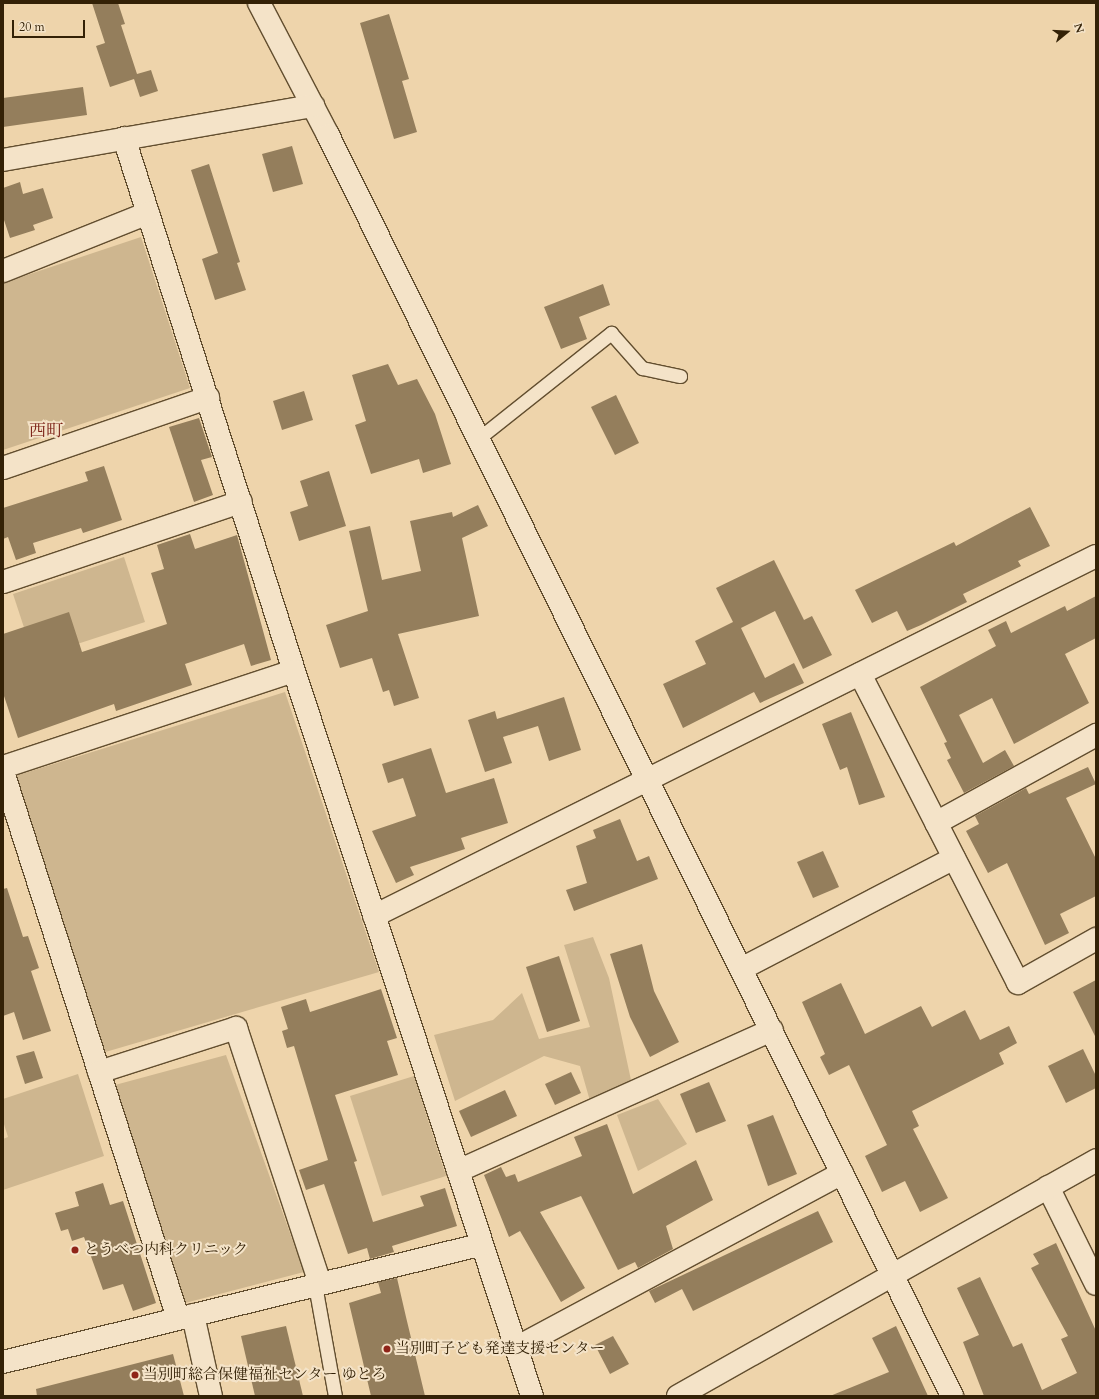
<!DOCTYPE html>
<meta charset="utf-8">
<style>
body{margin:0}
#map{position:relative;width:1099px;height:1399px;overflow:hidden;background:#eed4ab;font-family:Cardo,"Noto Serif JP",serif}
div>[style]{position:absolute}
[style*='--x']{left:calc(var(--x)*1px);top:calc(var(--y)*1px);width:calc(var(--w)*1px);rotate:calc(var(--a)*1deg)}
.green>*{inset:0;background:#ceb68f}
.building>*{inset:0;background:#947e5c}
.roads{filter:drop-shadow(1px 0 #624e2f) drop-shadow(-1px 0 #624e2f) drop-shadow(0 1px #624e2f) drop-shadow(0 -1px #624e2f)}
.lane>*{height:13px;margin:-6.5px;padding:0 6.5px;transform-origin:6.5px;border-radius:6.5px;background:#f4e3c8}
.street>*{height:22px;margin:-11px;padding:0 11px;transform-origin:11px;border-radius:11px;background:#f4e3c8}
.dots>*{width:11px;height:11px;translate:-50% -50%;box-sizing:border-box;border:2px solid #f4e3c8;border-radius:50%}
span{translate:-50% -50%;white-space:nowrap;text-align:center;line-height:1.15;-webkit-text-stroke:4px #f4e3c8;paint-order:stroke}
.poi-label{font-size:15px;color:#332106}
.left{translate:0 -50%;text-align:left}
.quarter-label{font-size:17px;color:#7a1f14}
.frame{position:absolute;inset:0;border:4px solid #332106;pointer-events:none}
.north{position:absolute;left:1047px;top:12px;width:40px;height:40px;-webkit-text-stroke:3px #f4e3c8;paint-order:stroke;rotate:72deg;font-size:11px;font-weight:700;line-height:16px;text-align:center;color:#332106}
.north::after{content:'';display:block;margin:auto;width:14px;height:18px;background:#332106;clip-path:polygon(50% 0,100% 100%,50% 72%,0 100%)}
.scale{position:absolute;left:12px;top:20px;width:73px;height:18px;box-sizing:border-box;border:2px solid #332106;border-top:0;padding-left:5px;font-size:12px;line-height:14px;white-space:nowrap;color:#332106;-webkit-text-stroke:3px #f4e3c8;paint-order:stroke}
</style>
<div id="map">
<div class="green">
<i style="clip-path:polygon(141px 237px,190px 388px,3px 450px,3px 283px)"></i>
<i style="clip-path:polygon(124px 557px,145px 622px,34px 658px,13px 594px)"></i>
<i style="clip-path:polygon(285px 692px,379px 972px,102px 1053px,15px 776px)"></i>
<i style="clip-path:polygon(593px 937px,609px 978px,631px 1080px,590px 1101px,580px 1066px,544px 1056px,455px 1101px,434px 1035px,493px 1020px,522px 993px,539px 1039px,590px 1027px,564px 945px)"></i>
<i style="clip-path:polygon(226px 1055px,304px 1272px,185px 1303px,115px 1085px)"></i>
<i style="clip-path:polygon(78px 1074px,104px 1156px,3px 1190px,3px 1139px,8px 1137px,3px 1121px,3px 1099px)"></i>
<i style="clip-path:polygon(414px 1076px,446px 1176px,382px 1196px,350px 1096px)"></i>
<i style="clip-path:polygon(658px 1099px,687px 1144px,638px 1171px,617px 1115px)"></i>
</div>
<div class="building">
<i style="clip-path:polygon(92px 3px,118px 3px,125px 24px,121px 25px,137px 74px,151px 70px,158px 91px,140px 97px,134px 79px,110px 87px,96px 46px,105px 43px)"></i>
<i style="clip-path:polygon(389px 14px,409px 79px,402px 81px,417px 132px,394px 139px,360px 23px)"></i>
<i style="clip-path:polygon(83px 87px,87px 115px,3px 127px,3px 98px)"></i>
<i style="clip-path:polygon(292px 146px,303px 184px,273px 192px,262px 154px)"></i>
<i style="clip-path:polygon(209px 164px,240px 262px,237px 263px,246px 290px,215px 300px,202px 259px,218px 253px,191px 170px)"></i>
<i style="clip-path:polygon(20px 182px,23px 194px,43px 188px,53px 218px,33px 225px,35px 230px,10px 238px,3px 217px,3px 188px)"></i>
<i style="clip-path:polygon(603px 284px,610px 305px,579px 317px,587px 339px,561px 349px,544px 307px)"></i>
<i style="clip-path:polygon(388px 364px,398px 385px,417px 379px,435px 414px,451px 464px,423px 473px,419px 459px,371px 474px,355px 425px,366px 421px,352px 375px)"></i>
<i style="clip-path:polygon(304px 391px,313px 420px,282px 430px,273px 401px)"></i>
<i style="clip-path:polygon(616px 395px,639px 443px,615px 455px,591px 407px)"></i>
<i style="clip-path:polygon(199px 418px,212px 457px,201px 460px,213px 495px,194px 502px,169px 427px)"></i>
<i style="clip-path:polygon(104px 466px,122px 520px,83px 533px,81px 528px,33px 543px,36px 553px,16px 560px,8px 537px,3px 539px,3px 508px,88px 481px,85px 472px)"></i>
<i style="clip-path:polygon(329px 471px,346px 526px,299px 541px,290px 512px,308px 506px,300px 481px)"></i>
<i style="clip-path:polygon(478px 505px,488px 526px,462px 538px,479px 616px,398px 634px,419px 698px,394px 706px,389px 690px,383px 692px,372px 658px,340px 668px,326px 625px,368px 611px,349px 531px,370px 526px,382px 580px,421px 571px,410px 521px,452px 512px,453px 517px)"></i>
<i style="clip-path:polygon(1030px 507px,1050px 546px,1018px 561px,1021px 566px,963px 594px,967px 602px,921px 625px,907px 631px,897px 611px,872px 623px,855px 590px,954px 542px,956px 546px)"></i>
<i style="clip-path:polygon(190px 534px,195px 549px,237px 535px,271px 660px,251px 666px,244px 644px,185px 664px,192px 685px,116px 711px,114px 704px,18px 738px,3px 693px,3px 634px,69px 612px,82px 652px,167px 624px,151px 573px,164px 569px,157px 545px)"></i>
<i style="clip-path:polygon(774px 560px,804px 620px,812px 616px,832px 655px,803px 669px,775px 611px,741px 628px,765px 678px,794px 663px,804px 683px,760px 703px,754px 692px,683px 728px,663px 684px,706px 664px,695px 641px,733px 622px,716px 588px)"></i>
<i style="clip-path:polygon(1096px 596px,1096px 638px,1065px 654px,1089px 703px,1014px 744px,992px 698px,959px 715px,983px 763px,1005px 750px,1014px 766px,964px 793px,947px 760px,951px 758px,944px 743px,947px 742px,920px 687px,996px 646px,988px 630px,1006px 621px,1011px 633px,1065px 606px,1067px 611px)"></i>
<i style="clip-path:polygon(564px 697px,581px 750px,549px 761px,538px 726px,503px 737px,512px 763px,485px 772px,468px 720px,495px 711px,497px 719px)"></i>
<i style="clip-path:polygon(851px 712px,885px 797px,859px 805px,847px 767px,840px 770px,822px 724px)"></i>
<i style="clip-path:polygon(431px 748px,446px 793px,494px 778px,508px 823px,461px 838px,465px 849px,410px 867px,414px 875px,396px 883px,372px 831px,416px 816px,403px 778px,388px 783px,382px 764px)"></i>
<i style="clip-path:polygon(1088px 767px,1096px 784px,1066px 798px,1096px 859px,1096px 896px,1060px 914px,1069px 933px,1045px 945px,1007px 863px,988px 873px,966px 831px,979px 824px,975px 816px,1026px 788px,1029px 794px)"></i>
<i style="clip-path:polygon(620px 819px,637px 861px,649px 856px,658px 879px,574px 911px,566px 890px,587px 883px,576px 846px,596px 838px,593px 830px)"></i>
<i style="clip-path:polygon(823px 851px,839px 887px,813px 898px,797px 862px)"></i>
<i style="clip-path:polygon(7px 888px,23px 937px,28px 936px,39px 968px,31px 971px,51px 1031px,23px 1040px,14px 1012px,3px 1016px,3px 889px)"></i>
<i style="clip-path:polygon(642px 944px,654px 991px,679px 1042px,650px 1057px,630px 1017px,610px 954px)"></i>
<i style="clip-path:polygon(559px 956px,580px 1021px,547px 1032px,526px 967px)"></i>
<i style="clip-path:polygon(1096px 980px,1096px 1038px,1073px 992px)"></i>
<i style="clip-path:polygon(841px 983px,865px 1034px,921px 1006px,932px 1027px,965px 1010px,980px 1040px,1009px 1026px,1017px 1043px,999px 1053px,1004px 1064px,912px 1111px,919px 1126px,913px 1129px,948px 1198px,920px 1212px,905px 1181px,882px 1192px,865px 1156px,887px 1145px,849px 1065px,829px 1075px,820px 1057px,825px 1054px,802px 1002px)"></i>
<i style="clip-path:polygon(381px 989px,397px 1038px,387px 1041px,398px 1075px,335px 1095px,357px 1161px,354px 1162px,373px 1222px,424px 1206px,420px 1196px,445px 1188px,457px 1226px,392px 1246px,394px 1252px,370px 1259px,367px 1248px,348px 1254px,324px 1184px,306px 1190px,299px 1170px,328px 1160px,294px 1046px,287px 1048px,282px 1031px,288px 1029px,281px 1007px,306px 999px,310px 1012px)"></i>
<i style="clip-path:polygon(1083px 1049px,1096px 1076px,1096px 1088px,1066px 1103px,1048px 1066px)"></i>
<i style="clip-path:polygon(34px 1051px,43px 1078px,25px 1084px,16px 1056px)"></i>
<i style="clip-path:polygon(571px 1072px,581px 1093px,555px 1105px,545px 1084px)"></i>
<i style="clip-path:polygon(709px 1082px,726px 1121px,696px 1133px,680px 1094px)"></i>
<i style="clip-path:polygon(505px 1090px,517px 1116px,471px 1137px,459px 1111px)"></i>
<i style="clip-path:polygon(773px 1115px,797px 1174px,768px 1186px,747px 1125px)"></i>
<i style="clip-path:polygon(607px 1124px,633px 1194px,696px 1160px,713px 1200px,666px 1226px,673px 1249px,638px 1268px,635px 1262px,618px 1270px,581px 1196px,540px 1212px,585px 1288px,561px 1302px,520px 1231px,509px 1237px,484px 1175px,501px 1167px,506px 1177px,515px 1174px,518px 1182px,582px 1156px,574px 1137px)"></i>
<i style="clip-path:polygon(103px 1183px,110px 1205px,123px 1201px,156px 1303px,133px 1311px,123px 1284px,103px 1290px,84px 1237px,72px 1241px,68px 1229px,61px 1231px,55px 1213px,79px 1206px,75px 1192px)"></i>
<i style="clip-path:polygon(818px 1211px,833px 1242px,693px 1311px,682px 1289px,655px 1303px,649px 1291px)"></i>
<i style="clip-path:polygon(1056px 1243px,1096px 1331px,1096px 1396px,984px 1396px,963px 1342px,979px 1335px,957px 1288px,980px 1277px,1013px 1347px,1022px 1343px,1042px 1390px,1077px 1373px,1061px 1339px,1068px 1336px,1031px 1268px,1039px 1264px,1033px 1254px)"></i>
<i style="clip-path:polygon(397px 1278px,406px 1317px,425px 1396px,371px 1396px,349px 1303px,381px 1293px,378px 1282px)"></i>
<i style="clip-path:polygon(286px 1326px,303px 1396px,255px 1396px,241px 1336px)"></i>
<i style="clip-path:polygon(896px 1326px,928px 1396px,830px 1396px,889px 1372px,872px 1338px)"></i>
<i style="clip-path:polygon(613px 1336px,629px 1364px,610px 1374px,595px 1345px)"></i>
<i style="clip-path:polygon(173px 1354px,184px 1396px,37px 1396px,36px 1389px)"></i>
</div>
<div class="roads">
<div class="lane">
<i style="--x:479;--y:438;--w:169;--a:-38.5"></i>
<i style="--x:611;--y:333;--w:47;--a:48.5"></i>
<i style="--x:642;--y:368;--w:39;--a:12"></i>
<i style="--x:315;--y:1285;--w:113;--a:79.8"></i>
</div>
<div class="street">
<i style="--x:259;--y:3;--w:149;--a:62.4"></i>
<i style="--x:328;--y:135;--w:1407;--a:63.67"></i>
<i style="--x:124;--y:138;--w:559;--a:72.31"></i>
<i style="--x:294;--y:671;--w:763;--a:71.83"></i>
<i style="--x:3;--y:160;--w:315;--a:-9.9"></i>
<i style="--x:3;--y:271;--w:156;--a:-21.8"></i>
<i style="--x:3;--y:468;--w:217;--a:-18.9"></i>
<i style="--x:3;--y:582;--w:251;--a:-18.6"></i>
<i style="--x:860;--y:674;--w:347;--a:62.9"></i>
<i style="--x:1018;--y:983;--w:90;--a:-29.4"></i>
<i style="--x:3;--y:767;--w:306;--a:-18.3"></i>
<i style="--x:3;--y:772;--w:573;--a:72.23"></i>
<i style="--x:936;--y:823;--w:183;--a:-28.8"></i>
<i style="--x:374;--y:916;--w:807;--a:-26.5"></i>
<i style="--x:741;--y:969;--w:240;--a:-27.5"></i>
<i style="--x:99;--y:1072;--w:144;--a:-17.8"></i>
<i style="--x:236;--y:1028;--w:269;--a:71.8"></i>
<i style="--x:458;--y:1171;--w:344;--a:-24.2"></i>
<i style="--x:1048;--y:1187;--w:108;--a:63.7"></i>
<i style="--x:193;--y:1315;--w:83;--a:77.5"></i>
<i style="--x:516;--y:1348;--w:370;--a:-28.2"></i>
<i style="--x:3;--y:1362;--w:493;--a:-13.8"></i>
<i style="--x:678;--y:1396;--w:480;--a:-29.4"></i>
</div>
</div>
<div class="dots">
<i style="left:75px;top:1250px;background:#8f2418"></i>
<i style="left:387px;top:1349px;background:#8f2418"></i>
<i style="left:135px;top:1375px;background:#8f2418"></i>
</div>
<div class="poi-label">
<span class="left" style="left:84px;top:1250px">とうべつ内科クリニック</span>
<span class="left" style="left:395px;top:1349px">当別町子ども発達支援センター</span>
<span class="left" style="left:143px;top:1375px">当別町総合保健福祉センター ゆとろ</span>
</div>
<div class="quarter-label">
<span style="left:46px;top:431px">西町</span>
</div>
<div class="frame"></div>
<div class="north">N</div>
<div class="scale">20 m</div>
</div>
